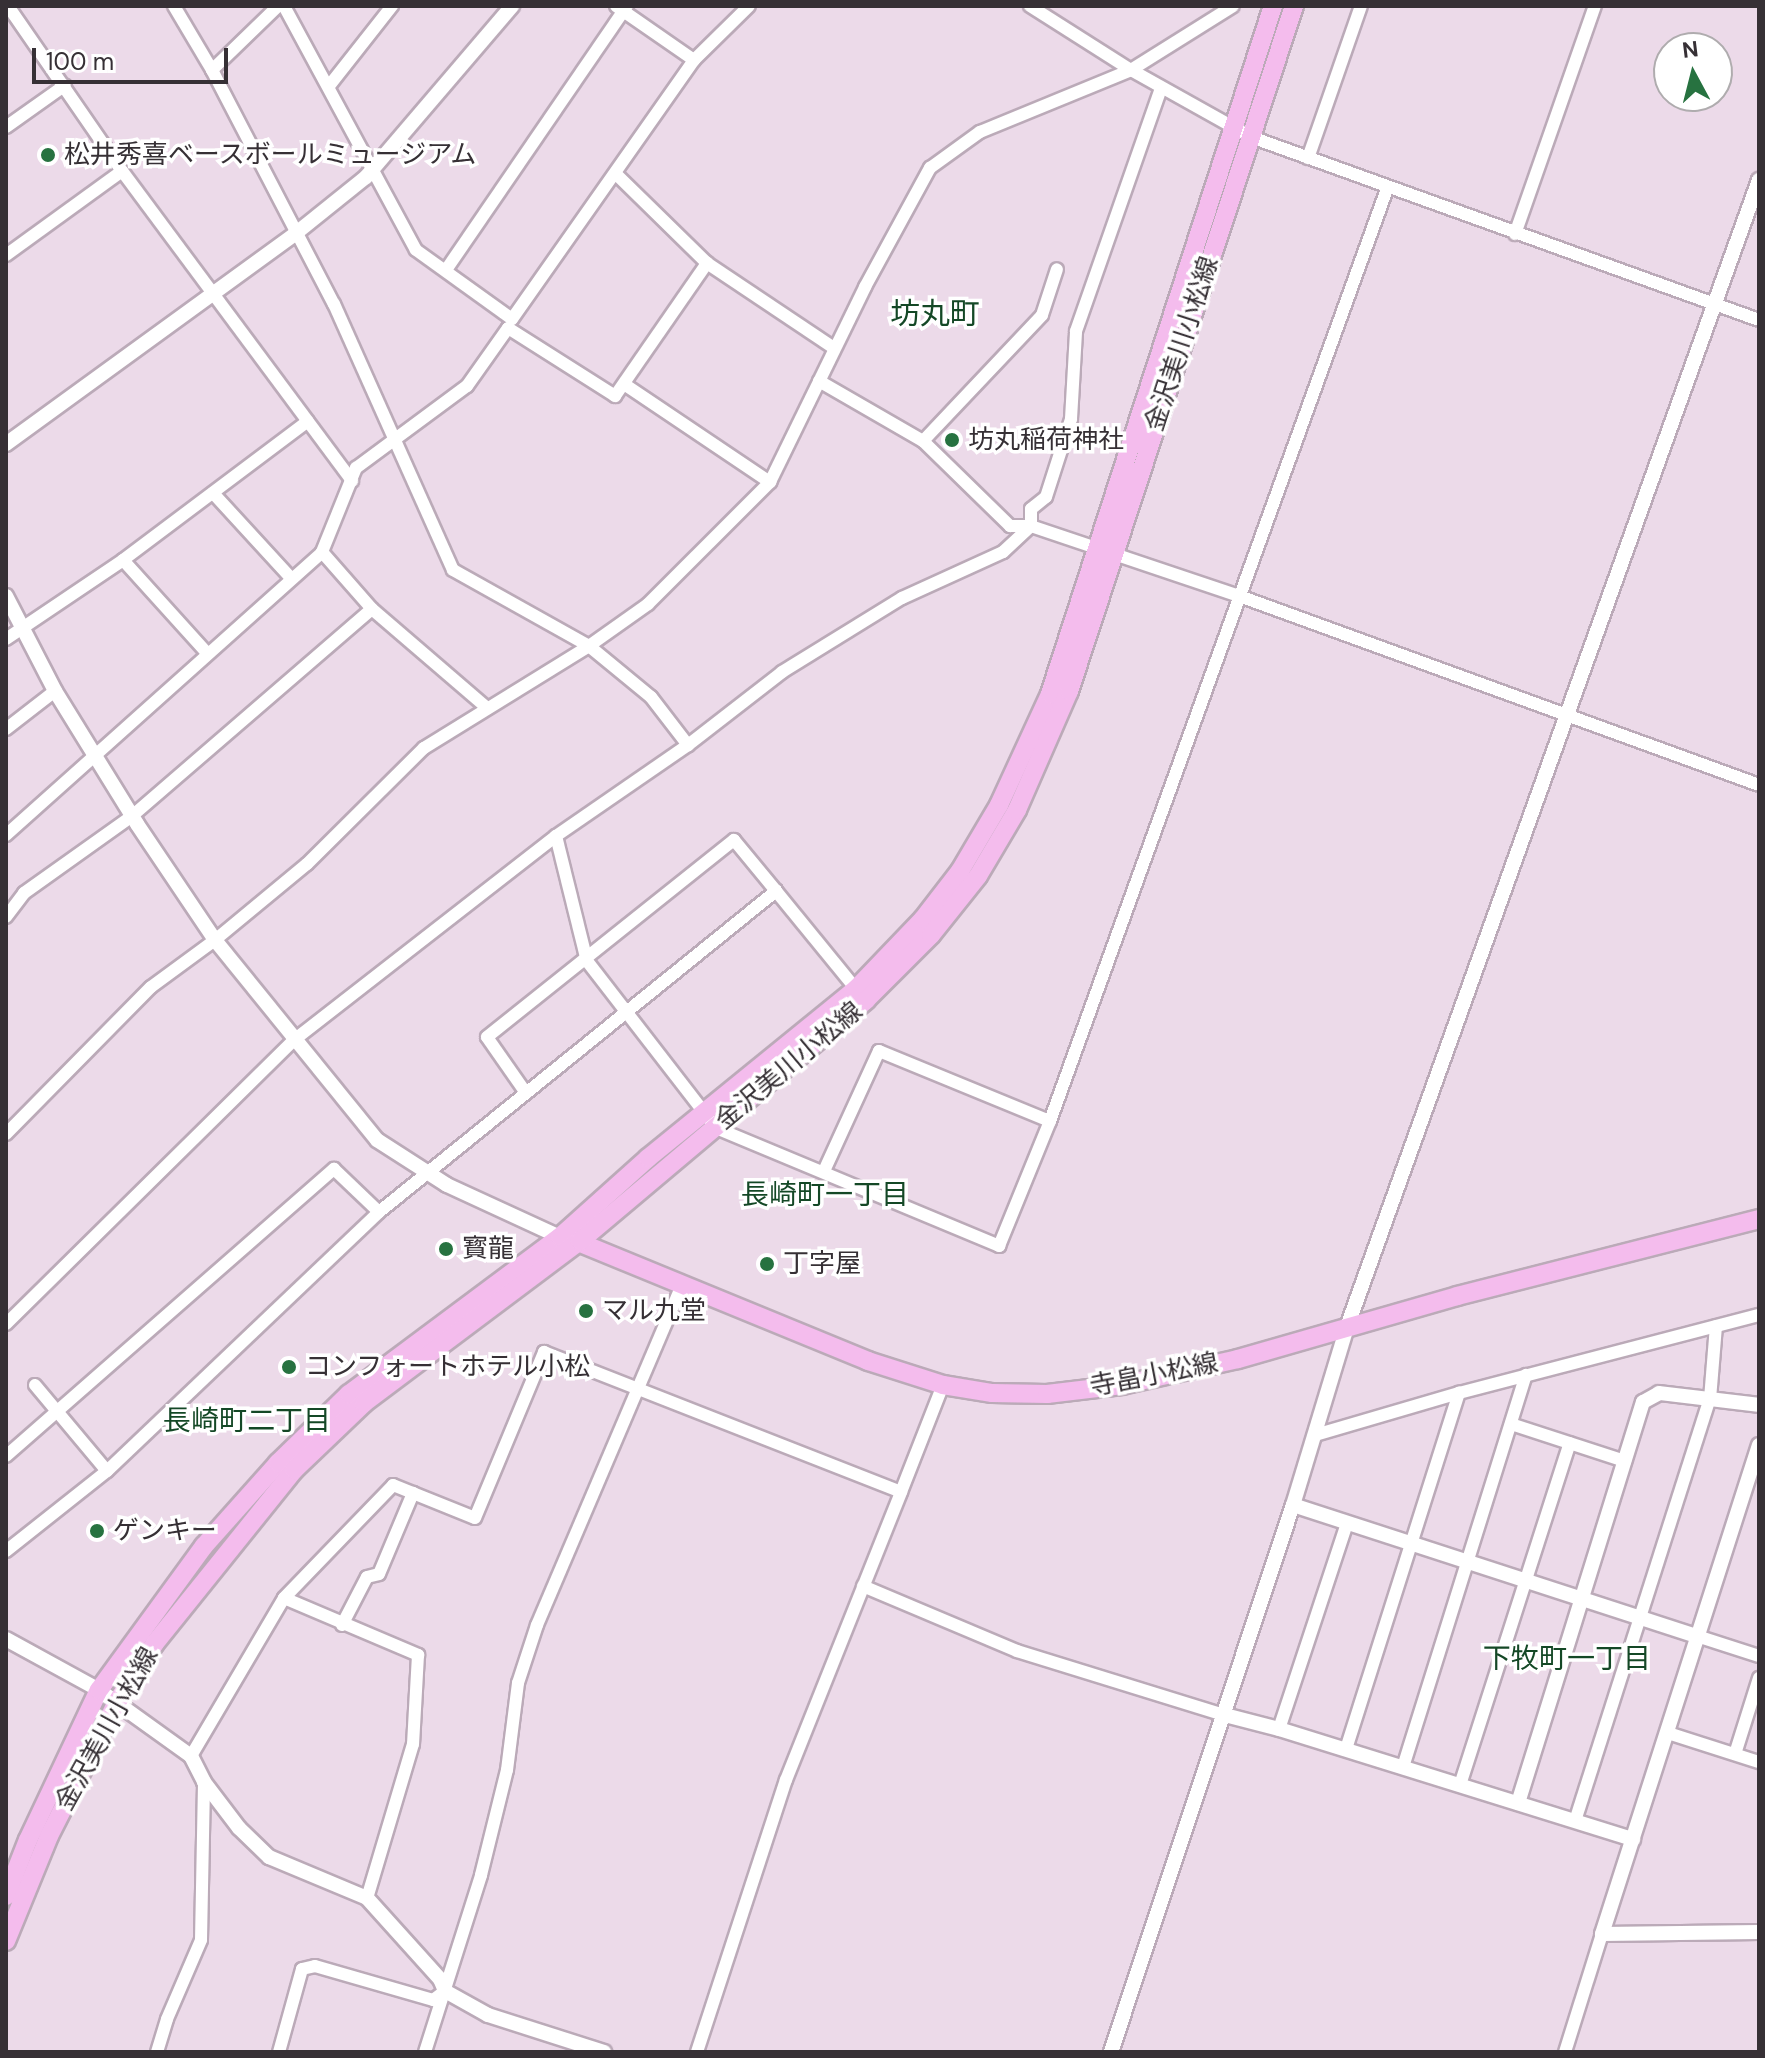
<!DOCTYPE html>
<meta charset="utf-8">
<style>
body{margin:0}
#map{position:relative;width:1765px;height:2058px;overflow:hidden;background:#ecdae9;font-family:"DM Sans","Noto Sans JP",sans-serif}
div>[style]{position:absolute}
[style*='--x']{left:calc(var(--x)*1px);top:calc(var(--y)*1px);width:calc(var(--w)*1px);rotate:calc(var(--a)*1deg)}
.roads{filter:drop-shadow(2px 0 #bbaab8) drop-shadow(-2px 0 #bbaab8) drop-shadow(0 2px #bbaab8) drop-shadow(0 -2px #bbaab8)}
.minor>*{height:12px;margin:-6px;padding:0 6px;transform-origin:6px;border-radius:6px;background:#fff}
.tertiary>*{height:14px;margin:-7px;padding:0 7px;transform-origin:7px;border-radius:7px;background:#fff}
.primary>*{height:18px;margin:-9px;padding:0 9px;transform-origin:9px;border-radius:9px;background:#f4bced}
.dots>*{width:22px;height:22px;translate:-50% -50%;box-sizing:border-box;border:4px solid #fff;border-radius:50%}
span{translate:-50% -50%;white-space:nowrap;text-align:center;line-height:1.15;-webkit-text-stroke:7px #fff;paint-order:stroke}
.poi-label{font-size:26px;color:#363035}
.left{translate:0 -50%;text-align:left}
.street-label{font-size:26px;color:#363035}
.neighbourhood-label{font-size:28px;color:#144826}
.quarter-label{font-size:30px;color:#144826}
.frame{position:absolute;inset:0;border:8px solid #363035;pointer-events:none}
.north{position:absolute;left:1653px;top:32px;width:80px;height:80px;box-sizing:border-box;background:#fff;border:2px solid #afacae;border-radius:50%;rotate:353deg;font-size:22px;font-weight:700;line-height:32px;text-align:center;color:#363035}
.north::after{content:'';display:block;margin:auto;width:28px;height:36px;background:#277240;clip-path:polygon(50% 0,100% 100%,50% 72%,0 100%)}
.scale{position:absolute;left:32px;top:48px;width:196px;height:36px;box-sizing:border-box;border:4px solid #363035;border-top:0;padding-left:10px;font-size:24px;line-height:28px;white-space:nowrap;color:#363035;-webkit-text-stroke:6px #fff;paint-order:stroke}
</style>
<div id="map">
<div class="roads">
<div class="minor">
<i style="--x:8;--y:6;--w:201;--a:55.4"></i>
<i style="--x:122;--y:171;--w:386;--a:53.4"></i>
<i style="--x:174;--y:6;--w:74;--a:59.3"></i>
<i style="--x:212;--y:70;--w:264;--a:62.5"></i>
<i style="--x:334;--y:304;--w:291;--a:65.9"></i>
<i style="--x:453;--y:570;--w:156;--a:29.2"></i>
<i style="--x:589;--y:646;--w:80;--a:39.4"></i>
<i style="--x:651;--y:697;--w:61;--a:52.4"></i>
<i style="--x:284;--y:6;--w:277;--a:61.6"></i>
<i style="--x:416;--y:250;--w:118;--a:35.7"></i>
<i style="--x:512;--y:319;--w:317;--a:-54.9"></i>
<i style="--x:694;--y:60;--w:77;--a:-44.5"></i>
<i style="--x:616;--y:6;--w:95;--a:34.7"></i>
<i style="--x:1030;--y:6;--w:120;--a:32.4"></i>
<i style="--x:1131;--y:70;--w:137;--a:29.2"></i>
<i style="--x:1251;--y:137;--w:540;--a:19.81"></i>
<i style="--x:212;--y:70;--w:92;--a:-44.1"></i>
<i style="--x:329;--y:86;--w:102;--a:-51.8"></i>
<i style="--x:6;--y:127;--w:72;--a:-35.4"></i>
<i style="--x:1308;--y:158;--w:161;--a:-70.8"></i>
<i style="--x:616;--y:174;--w:127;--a:44.4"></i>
<i style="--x:707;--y:263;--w:153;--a:33.8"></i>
<i style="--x:1515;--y:234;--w:242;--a:-70.7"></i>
<i style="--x:6;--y:255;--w:143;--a:-35.9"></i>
<i style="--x:446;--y:270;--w:320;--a:-55.6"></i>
<i style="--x:819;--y:381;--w:120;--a:30"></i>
<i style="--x:923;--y:441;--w:122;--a:44.3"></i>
<i style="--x:1010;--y:526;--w:21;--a:0"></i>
<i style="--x:1031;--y:526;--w:223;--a:18.6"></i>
<i style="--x:1242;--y:597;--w:550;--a:19.98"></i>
<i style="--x:624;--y:384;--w:176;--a:33.9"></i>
<i style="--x:923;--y:441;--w:173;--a:-46.6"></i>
<i style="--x:1042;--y:315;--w:48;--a:-71.9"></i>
<i style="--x:213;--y:493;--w:114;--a:47.5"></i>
<i style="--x:322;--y:552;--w:76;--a:48.7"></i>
<i style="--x:372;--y:609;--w:152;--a:40.7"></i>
<i style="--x:123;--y:560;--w:124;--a:47.9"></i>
<i style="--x:6;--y:639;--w:141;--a:-34"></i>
<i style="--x:123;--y:560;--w:231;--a:-36.9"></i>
<i style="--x:6;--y:729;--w:62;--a:-37.8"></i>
<i style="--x:6;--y:835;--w:424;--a:-41.8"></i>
<i style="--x:322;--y:552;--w:91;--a:-68"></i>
<i style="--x:356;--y:468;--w:138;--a:-36.5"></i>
<i style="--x:467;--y:386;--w:71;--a:-54.7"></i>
<i style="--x:508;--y:328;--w:127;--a:32.4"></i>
<i style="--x:615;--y:396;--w:162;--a:-55.3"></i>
<i style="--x:556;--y:836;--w:129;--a:76.1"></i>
<i style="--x:587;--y:961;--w:211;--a:52.3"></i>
<i style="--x:716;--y:1128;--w:307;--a:22.6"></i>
<i style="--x:999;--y:1246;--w:135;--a:-67.8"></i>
<i style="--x:1050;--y:1121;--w:991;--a:-70.12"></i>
<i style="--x:6;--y:917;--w:30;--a:-53"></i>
<i style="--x:24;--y:893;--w:133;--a:-35.5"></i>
<i style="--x:132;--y:816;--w:317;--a:-40.8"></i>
<i style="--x:526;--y:1093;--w:68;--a:-124.9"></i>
<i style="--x:487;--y:1037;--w:316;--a:-38.6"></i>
<i style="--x:734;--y:840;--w:66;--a:50.5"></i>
<i style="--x:6;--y:1134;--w:206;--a:-45.4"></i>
<i style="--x:151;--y:987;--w:79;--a:-36.3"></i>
<i style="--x:215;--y:940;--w:119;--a:-39.6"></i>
<i style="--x:307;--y:864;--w:165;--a:-44.8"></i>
<i style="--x:424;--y:748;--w:194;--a:-31.7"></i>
<i style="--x:589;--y:646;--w:72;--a:-35.4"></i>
<i style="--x:648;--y:604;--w:173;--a:-45"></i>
<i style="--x:770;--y:482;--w:217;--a:-64"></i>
<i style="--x:865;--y:287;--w:136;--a:-61.4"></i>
<i style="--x:930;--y:168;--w:62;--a:-35.8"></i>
<i style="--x:980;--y:132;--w:163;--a:-22.3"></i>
<i style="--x:1131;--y:70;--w:120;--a:-32.1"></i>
<i style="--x:824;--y:1171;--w:132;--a:-65.4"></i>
<i style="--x:879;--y:1051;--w:185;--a:22.3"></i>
<i style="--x:6;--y:1324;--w:404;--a:-44.6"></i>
<i style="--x:294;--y:1040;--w:332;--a:-37.9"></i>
<i style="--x:556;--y:836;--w:160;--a:-34.6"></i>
<i style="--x:688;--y:745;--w:119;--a:-37.8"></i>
<i style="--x:782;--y:672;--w:141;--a:-31.7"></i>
<i style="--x:902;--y:598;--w:111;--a:-24.5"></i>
<i style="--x:1003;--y:552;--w:38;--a:-43"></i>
<i style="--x:1031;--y:526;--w:17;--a:-90"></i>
<i style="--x:1031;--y:509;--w:19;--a:-39"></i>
<i style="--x:1046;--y:497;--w:82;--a:-72.2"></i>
<i style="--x:1071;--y:419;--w:88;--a:-86.7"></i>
<i style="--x:1076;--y:331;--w:257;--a:-70.7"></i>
<i style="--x:35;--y:1385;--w:112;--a:50.1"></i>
<i style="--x:1511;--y:1424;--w:120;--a:18"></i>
<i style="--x:1315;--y:1435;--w:150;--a:-16.3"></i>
<i style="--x:1459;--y:1393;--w:310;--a:-14.6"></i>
<i style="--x:6;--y:1456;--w:436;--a:-41.2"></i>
<i style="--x:334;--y:1169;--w:62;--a:43.7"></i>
<i style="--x:6;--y:1551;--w:129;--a:-38.4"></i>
<i style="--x:107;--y:1471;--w:376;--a:-43.6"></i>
<i style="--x:379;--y:1212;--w:511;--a:-38.96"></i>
<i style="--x:776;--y:891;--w:127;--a:50.8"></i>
<i style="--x:863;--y:1586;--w:167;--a:22.9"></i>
<i style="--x:1017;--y:1651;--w:214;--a:17.2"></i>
<i style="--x:284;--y:1598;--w:146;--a:23"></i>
<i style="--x:418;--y:1655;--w:89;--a:93.2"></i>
<i style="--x:413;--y:1744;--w:161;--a:106.6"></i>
<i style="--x:342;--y:1625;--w:54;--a:-62.5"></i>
<i style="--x:367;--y:1577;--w:12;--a:-14"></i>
<i style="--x:379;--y:1574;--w:88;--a:-67.2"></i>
<i style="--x:1700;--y:1637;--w:62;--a:17.9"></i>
<i style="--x:1279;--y:1729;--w:217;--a:-71.7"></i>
<i style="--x:1668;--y:1733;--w:96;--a:17.7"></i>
<i style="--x:1346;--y:1749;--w:374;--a:-72.4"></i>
<i style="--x:1735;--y:1754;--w:80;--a:-72.5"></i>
<i style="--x:191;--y:1756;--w:183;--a:-59.5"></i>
<i style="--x:284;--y:1598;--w:157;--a:-46"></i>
<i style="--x:393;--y:1485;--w:88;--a:21.9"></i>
<i style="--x:475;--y:1518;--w:180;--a:-67.4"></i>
<i style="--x:544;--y:1352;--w:383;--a:21.4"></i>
<i style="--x:901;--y:1492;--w:115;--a:-68.6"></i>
<i style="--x:1403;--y:1767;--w:411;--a:-72.6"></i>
<i style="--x:1460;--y:1785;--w:359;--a:-72.2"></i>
<i style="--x:1575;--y:1821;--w:443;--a:-72.3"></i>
<i style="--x:1710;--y:1399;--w:73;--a:-85.3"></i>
<i style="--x:157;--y:2052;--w:34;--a:-73"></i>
<i style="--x:167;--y:2019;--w:86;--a:-66.7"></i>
<i style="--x:201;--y:1940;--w:158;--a:-88.9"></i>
<i style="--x:279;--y:2052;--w:86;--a:-74.5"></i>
<i style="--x:302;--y:1969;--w:13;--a:-13"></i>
<i style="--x:315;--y:1966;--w:123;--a:16.1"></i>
<i style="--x:433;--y:2000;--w:15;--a:-37"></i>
<i style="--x:425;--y:2052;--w:186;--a:-72.4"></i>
<i style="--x:481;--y:1875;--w:108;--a:-76.1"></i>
<i style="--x:507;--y:1770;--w:88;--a:-82.8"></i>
<i style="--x:518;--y:1683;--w:61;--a:-71.9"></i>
<i style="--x:537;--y:1625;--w:370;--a:-66.9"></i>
<i style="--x:697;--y:2052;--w:286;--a:-71.9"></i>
<i style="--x:786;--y:1780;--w:310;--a:-68.2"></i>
<i style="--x:1565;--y:2052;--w:124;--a:-72.6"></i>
</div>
<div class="tertiary">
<i style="--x:6;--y:444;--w:357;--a:-36"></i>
<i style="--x:295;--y:234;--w:91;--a:-38.8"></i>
<i style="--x:366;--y:177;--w:225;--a:-49.5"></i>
<i style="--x:6;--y:596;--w:107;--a:62.7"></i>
<i style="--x:55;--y:691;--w:156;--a:58.3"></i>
<i style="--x:137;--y:824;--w:140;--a:56.1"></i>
<i style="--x:215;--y:940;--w:257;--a:51"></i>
<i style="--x:377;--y:1140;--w:83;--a:32.7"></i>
<i style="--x:447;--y:1185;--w:124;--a:24.7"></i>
<i style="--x:1759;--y:1445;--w:514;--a:107.8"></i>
<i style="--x:1602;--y:1934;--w:157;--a:-0.7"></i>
<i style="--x:1293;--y:1505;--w:428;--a:18"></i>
<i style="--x:6;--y:1639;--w:106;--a:28.7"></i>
<i style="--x:99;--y:1690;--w:113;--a:35.7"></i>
<i style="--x:191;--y:1756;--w:29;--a:63"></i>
<i style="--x:204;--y:1782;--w:58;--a:52.7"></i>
<i style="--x:239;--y:1828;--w:42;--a:44"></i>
<i style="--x:269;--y:1857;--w:106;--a:22.7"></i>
<i style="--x:367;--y:1898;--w:109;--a:48"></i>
<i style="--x:440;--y:1979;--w:13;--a:67"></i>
<i style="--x:445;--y:1991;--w:49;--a:29.2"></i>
<i style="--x:488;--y:2015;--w:122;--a:17.7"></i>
<i style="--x:1221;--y:1714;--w:60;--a:14.5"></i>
<i style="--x:1279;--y:1729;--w:371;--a:17.3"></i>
<i style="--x:1518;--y:1803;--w:420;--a:-72.7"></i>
<i style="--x:1643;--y:1402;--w:18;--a:-29"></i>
<i style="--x:1659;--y:1393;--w:101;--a:6.8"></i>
<i style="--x:1111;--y:2052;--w:576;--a:-71.6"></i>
<i style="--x:1293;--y:1505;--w:186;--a:-73.1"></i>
<i style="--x:1347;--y:1327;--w:1219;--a:-70.24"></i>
</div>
<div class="primary">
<i style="--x:571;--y:1239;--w:321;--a:22.3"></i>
<i style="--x:868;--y:1361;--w:79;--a:17.7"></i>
<i style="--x:943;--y:1385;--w:50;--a:9.3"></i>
<i style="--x:992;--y:1393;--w:55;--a:1"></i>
<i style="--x:1047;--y:1394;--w:76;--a:-6.8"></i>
<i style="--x:1122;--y:1385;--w:119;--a:-12.6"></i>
<i style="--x:1238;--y:1359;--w:228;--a:-16"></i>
<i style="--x:1457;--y:1296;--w:312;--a:-14.3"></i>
<i style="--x:6;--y:1896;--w:60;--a:-68.6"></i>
<i style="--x:28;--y:1840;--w:166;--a:-64.7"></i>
<i style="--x:99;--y:1690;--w:178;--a:-53.9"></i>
<i style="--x:204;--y:1546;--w:111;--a:-48.3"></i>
<i style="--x:278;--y:1463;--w:99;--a:-44.2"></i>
<i style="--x:349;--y:1394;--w:263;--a:-36.7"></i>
<i style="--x:560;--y:1237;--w:118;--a:-41.9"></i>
<i style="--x:648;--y:1158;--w:268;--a:-39.1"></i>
<i style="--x:856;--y:989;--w:97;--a:-46.3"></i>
<i style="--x:923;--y:919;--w:61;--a:-52.4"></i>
<i style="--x:960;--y:871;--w:77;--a:-59.4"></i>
<i style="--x:999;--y:805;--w:122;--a:-65.3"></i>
<i style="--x:1050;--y:694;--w:723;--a:-72.04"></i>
<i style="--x:6;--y:1941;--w:113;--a:-67.7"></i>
<i style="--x:49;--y:1836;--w:150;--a:-63.1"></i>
<i style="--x:117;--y:1702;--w:70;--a:-57.2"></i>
<i style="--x:155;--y:1643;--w:222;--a:-51.2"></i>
<i style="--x:294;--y:1470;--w:97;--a:-43.7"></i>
<i style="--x:364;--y:1403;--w:270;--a:-36.9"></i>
<i style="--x:580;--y:1241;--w:374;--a:-40.1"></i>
<i style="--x:866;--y:1000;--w:92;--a:-45"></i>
<i style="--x:931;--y:935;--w:75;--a:-51.5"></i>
<i style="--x:978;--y:876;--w:77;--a:-59.4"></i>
<i style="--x:1017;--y:810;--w:130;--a:-66.4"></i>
<i style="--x:1069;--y:691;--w:721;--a:-71.82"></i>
</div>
</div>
<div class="dots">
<i style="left:48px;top:155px;background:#277240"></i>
<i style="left:952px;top:440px;background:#277240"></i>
<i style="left:446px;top:1249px;background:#277240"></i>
<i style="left:767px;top:1264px;background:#277240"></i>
<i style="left:586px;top:1311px;background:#277240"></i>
<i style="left:289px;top:1367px;background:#277240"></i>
<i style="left:97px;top:1531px;background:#277240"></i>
</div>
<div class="poi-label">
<span class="left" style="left:64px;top:155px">松井秀喜ベースボールミュージアム</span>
<span class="left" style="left:968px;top:440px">坊丸稲荷神社</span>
<span class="left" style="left:462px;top:1249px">寳龍</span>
<span class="left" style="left:783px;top:1264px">丁字屋</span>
<span class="left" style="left:602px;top:1311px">マル九堂</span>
<span class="left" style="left:305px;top:1367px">コンフォートホテル小松</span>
<span class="left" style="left:113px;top:1531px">ゲンキー</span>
</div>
<div class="street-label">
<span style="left:1182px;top:344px;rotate:-72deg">金沢美川小松線</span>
<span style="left:789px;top:1066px;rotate:-40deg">金沢美川小松線</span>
<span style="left:1154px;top:1375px;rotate:-11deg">寺畠小松線</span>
<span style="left:107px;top:1729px;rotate:-61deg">金沢美川小松線</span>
</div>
<div class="neighbourhood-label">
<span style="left:825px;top:1195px">長崎町一丁目</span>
<span style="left:247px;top:1421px">長崎町二丁目</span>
<span style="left:1567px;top:1659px">下牧町一丁目</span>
</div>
<div class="quarter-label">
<span style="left:935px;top:314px">坊丸町</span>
</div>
<div class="frame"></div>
<div class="north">N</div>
<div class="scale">100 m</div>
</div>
